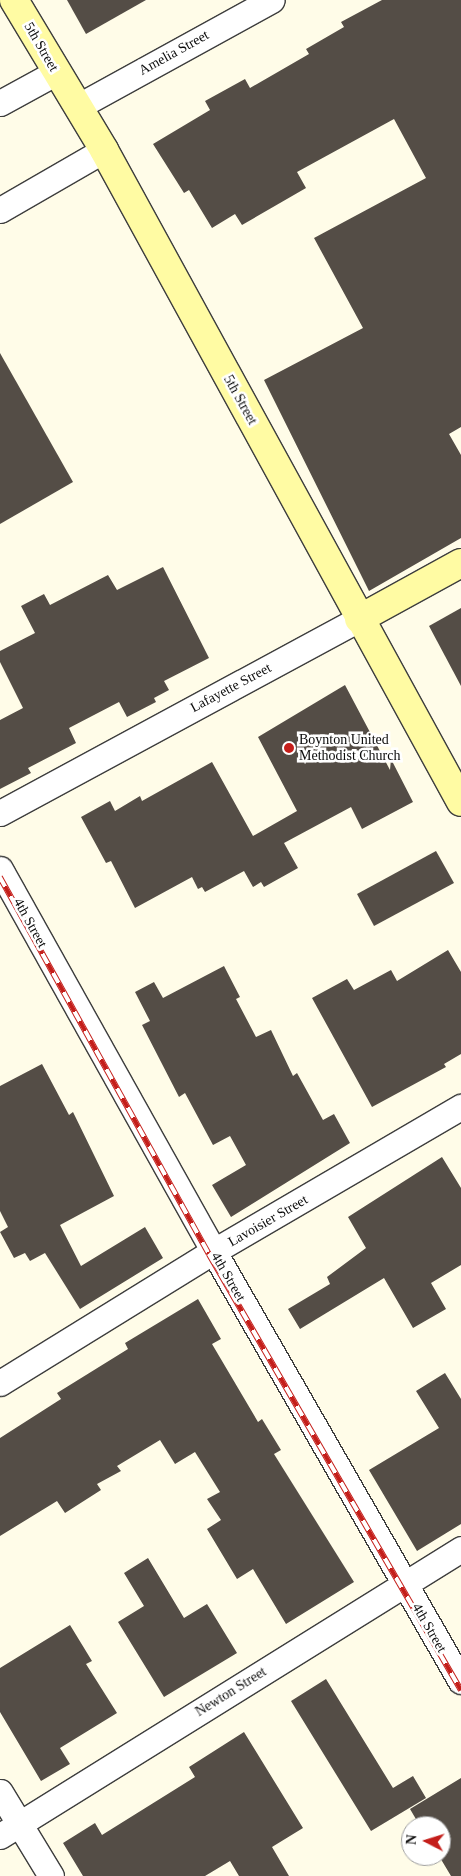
<!DOCTYPE html>
<style>
body{margin:0}
#map{position:relative;width:461px;height:1876px;overflow:hidden;background:#fffce8;font-family:Georgia,serif}
div>[style]{position:absolute}
[style*='--x']{left:calc(var(--x)*1px);top:calc(var(--y)*1px);width:calc(var(--w)*1px);rotate:calc(var(--a)*1deg)}
.building>*{inset:0;background:#544d46}
.roads{filter:drop-shadow(1px 0 #3e3e3e) drop-shadow(-1px 0 #3e3e3e) drop-shadow(0 1px #3e3e3e) drop-shadow(0 -1px #3e3e3e)}
.street>*{height:25px;margin:-12.5px;padding:0 12.5px;transform-origin:12.5px;border-radius:12.5px;background:#fff}
.secondary>*{height:28px;margin:-14px;padding:0 14px;transform-origin:14px;border-radius:14px;background:#fffba3}
.rail>*{height:5.5px;margin-top:-2.75px;transform-origin:0;background:repeating-linear-gradient(90deg,#fff 0 11px,#c41e1a 0 22px);box-sizing:border-box;border-block:1px solid #c41e1a}
.dots>*{width:14px;height:14px;translate:-50% -50%;box-sizing:border-box;border:2px solid #fff;border-radius:50%}
span{translate:-50% -50%;white-space:nowrap;text-align:center;line-height:1.15;-webkit-text-stroke:5px #fff;paint-order:stroke}
.street-label{font-size:14px;color:#0b0b0b}
.poi-label{font-size:14px;color:#0b0b0b}
.left{translate:0 -50%;text-align:left}
.north{position:absolute;left:401px;top:1816px;width:50px;height:50px;box-sizing:border-box;background:#fff;border:1px solid #9d9d9d;border-radius:50%;rotate:275deg;font-size:14px;font-weight:700;line-height:20px;text-align:center;color:#0b0b0b}
.north::after{content:'';display:block;margin:auto;width:18px;height:22px;background:#c41e1a;clip-path:polygon(50% 0,100% 100%,50% 72%,0 100%)}
</style>
<div id="map">
<div class="building">
<i style="clip-path:polygon(67px 0,146px 0,86px 34px)"></i>
<i style="clip-path:polygon(382px 0,461px 0,461px 427px,449px 434px,461px 455px,461px 538px,369px 591px,264px 380px,363px 328px,314px 238px,426px 178px,394px 119px,297px 172px,306px 188px,242px 225px,235px 214px,212px 228px,189px 190px,184px 193px,153px 144px,210px 110px,205px 101px,245px 79px,250px 88px,309px 54px,306px 49px,344px 27px,341px 22px)"></i>
<i style="clip-path:polygon(0 353px,73px 482px,0 524px)"></i>
<i style="clip-path:polygon(163px 567px,209px 658px,164px 681px,169px 690px,154px 698px,156px 702px,127px 717px,119px 702px,69px 728px,76px 743px,28px 768px,31px 773px,0 789px,0 720px,23px 708px,0 662px,0 651px,35px 633px,21px 606px,44px 594px,50px 605px,108px 575px,117px 590px)"></i>
<i style="clip-path:polygon(461px 608px,461px 686px,429px 626px)"></i>
<i style="clip-path:polygon(345px 685px,390px 770px,391px 759px,413px 802px,362px 829px,351px 807px,284px 843px,298px 868px,264px 887px,261px 882px,253px 887px,244px 871px,205px 892px,202px 887px,198px 889px,192px 877px,135px 908px,111px 861px,106px 863px,81px 817px,110px 801px,115px 811px,140px 796px,142px 801px,212px 762px,253px 836px,297px 811px,258px 737px)"></i>
<i style="clip-path:polygon(436px 851px,454px 883px,374px 926px,357px 894px)"></i>
<i style="clip-path:polygon(448px 950px,461px 972px,461px 1054px,444px 1064px,446px 1067px,372px 1107px,312px 998px,347px 979px,354px 990px,391px 970px,397px 981px)"></i>
<i style="clip-path:polygon(224px 966px,240px 997px,236px 999px,256px 1037px,271px 1030px,293px 1076px,297px 1073px,323px 1120px,334px 1114px,350px 1143px,231px 1217px,212px 1185px,246px 1165px,230px 1136px,213px 1145px,185px 1093px,179px 1097px,142px 1025px,150px 1021px,135px 992px,154px 982px,163px 998px)"></i>
<i style="clip-path:polygon(42px 1064px,69px 1115px,73px 1112px,114px 1196px,60px 1225px,81px 1266px,145px 1227px,163px 1258px,80px 1309px,45px 1253px,30px 1261px,25px 1253px,14px 1258px,0 1232px,8px 1227px,0 1211px,0 1086px)"></i>
<i style="clip-path:polygon(442px 1157px,461px 1188px,461px 1265px,431px 1283px,446px 1309px,413px 1328px,384px 1278px,300px 1329px,288px 1309px,330px 1284px,327px 1277px,366px 1248px,348px 1217px)"></i>
<i style="clip-path:polygon(198px 1299px,221px 1339px,212px 1344px,258px 1422px,262px 1419px,281px 1450px,274px 1454px,354px 1582px,286px 1624px,253px 1569px,237px 1579px,207px 1529px,221px 1520px,207px 1499px,220px 1492px,195px 1452px,175px 1464px,160px 1440px,117px 1466px,121px 1471px,97px 1484px,101px 1490px,65px 1513px,57px 1501px,0 1536px,0 1438px,61px 1399px,57px 1393px,128px 1349px,125px 1343px)"></i>
<i style="clip-path:polygon(445px 1373px,461px 1399px,461px 1524px,417px 1551px,369px 1470px,439px 1428px,416px 1391px)"></i>
<i style="clip-path:polygon(148px 1558px,184px 1618px,207px 1604px,237px 1653px,164px 1697px,118px 1622px,144px 1606px,124px 1573px)"></i>
<i style="clip-path:polygon(70px 1625px,92px 1661px,86px 1664px,117px 1713px,60px 1748px,70px 1764px,41px 1781px,0 1712px,0 1668px)"></i>
<i style="clip-path:polygon(326px 1679px,393px 1788px,413px 1776px,426px 1798px,371px 1831px,291px 1701px)"></i>
<i style="clip-path:polygon(244px 1732px,303px 1828px,272px 1847px,289px 1876px,239px 1876px,230px 1861px,205px 1876px,83px 1876px,63px 1843px,95px 1823px,102px 1835px,195px 1777px,189px 1767px)"></i>
<i style="clip-path:polygon(461px 1778px,461px 1876px,451px 1876px,439px 1856px,441px 1826px,420px 1826px,410px 1809px)"></i>
</div>
<div class="roads">
<div class="street">
<i style="--x:0;--y:103;--w:63;--a:-28.6"></i>
<i style="--x:77;--y:107;--w:222;--a:-28.8"></i>
<i style="--x:0;--y:210;--w:120;--a:-30"></i>
<i style="--x:0;--y:813;--w:408;--a:-28.4"></i>
<i style="--x:0;--y:869;--w:439;--a:60.8"></i>
<i style="--x:214;--y:1252;--w:495;--a:60.1"></i>
<i style="--x:0;--y:1383;--w:246;--a:-31.7"></i>
<i style="--x:209;--y:1254;--w:292;--a:-30.3"></i>
<i style="--x:0;--y:1792;--w:98;--a:58.7"></i>
<i style="--x:0;--y:1836;--w:543;--a:-31.9"></i>
</div>
<div class="secondary">
<i style="--x:14;--y:0;--w:175;--a:59"></i>
<i style="--x:104;--y:150;--w:743;--a:61.3"></i>
<i style="--x:359;--y:619;--w:116;--a:-28.8"></i>
</div>
</div>
<div class="rail">
<i style="--x:0;--y:877;--w:431;--a:61"></i>
<i style="--x:209;--y:1254;--w:504;--a:59.97"></i>
</div>
<div class="dots">
<i style="left:289px;top:748px;background:#c41e1a"></i>
</div>
<div class="street-label">
<span style="left:41px;top:47px;rotate:60deg">5th Street</span>
<span style="left:174px;top:53px;rotate:-29deg">Amelia Street</span>
<span style="left:240px;top:400px;rotate:61deg">5th Street</span>
<span style="left:231px;top:688px;rotate:-28deg">Lafayette Street</span>
<span style="left:30px;top:923px;rotate:61deg">4th Street</span>
<span style="left:268px;top:1221px;rotate:-30deg">Lavoisier Street</span>
<span style="left:228px;top:1277px;rotate:60deg">4th Street</span>
<span style="left:429px;top:1628px;rotate:60deg">4th Street</span>
<span style="left:231px;top:1692px;rotate:-32deg">Newton Street</span>
</div>
<div class="poi-label">
<span class="left" style="left:299px;top:748px">Boynton United<br>Methodist Church</span>
</div>
<div class="north">N</div>
</div>
